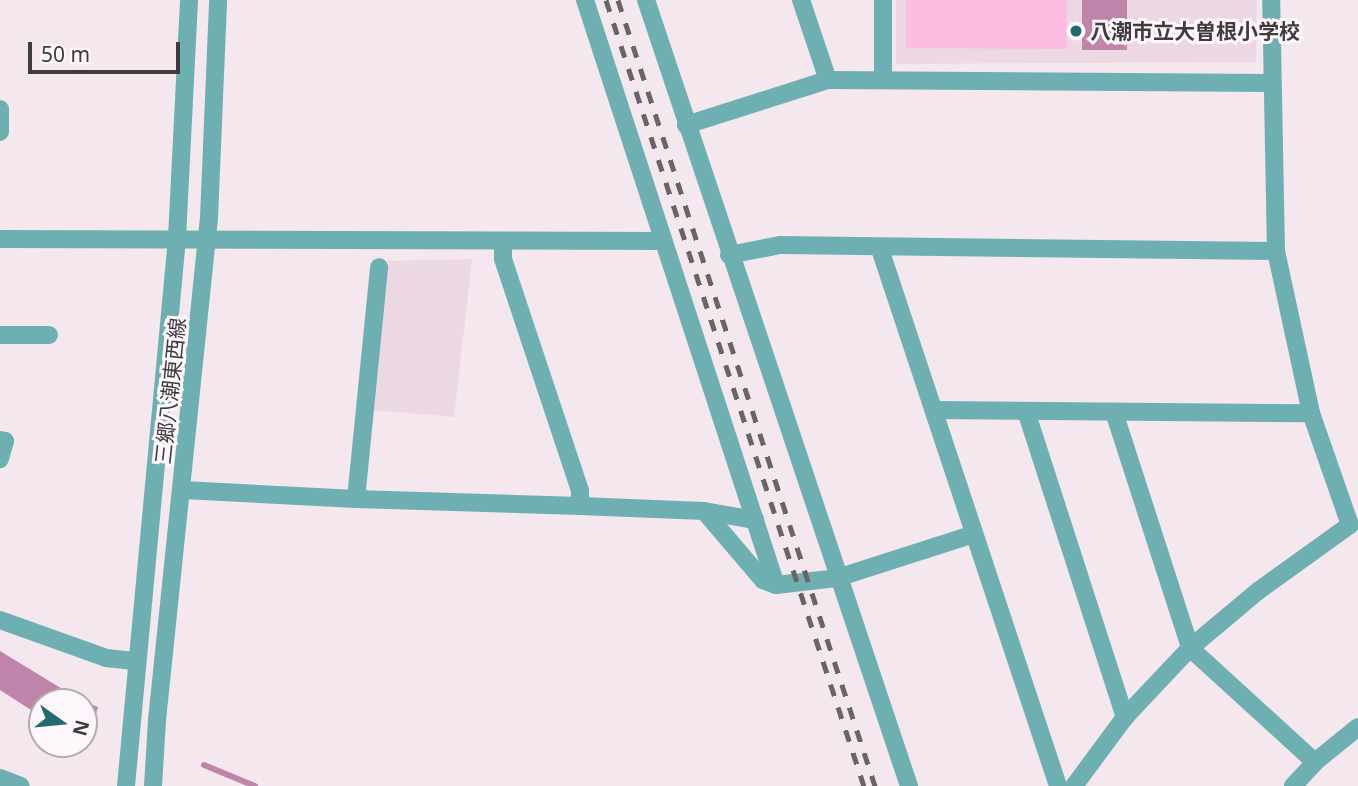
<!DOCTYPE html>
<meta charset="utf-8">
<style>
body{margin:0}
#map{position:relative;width:1358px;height:786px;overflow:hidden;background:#f4e7ee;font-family:"Noto Sans","Noto Sans JP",sans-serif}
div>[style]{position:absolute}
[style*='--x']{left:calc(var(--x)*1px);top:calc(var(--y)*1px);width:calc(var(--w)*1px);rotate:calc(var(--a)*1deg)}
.built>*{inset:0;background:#ecd8e3}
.green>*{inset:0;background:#fbbde2}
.water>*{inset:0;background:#c083a9}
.stream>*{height:6px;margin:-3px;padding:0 3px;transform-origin:3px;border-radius:3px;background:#c083a9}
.minor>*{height:18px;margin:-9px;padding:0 9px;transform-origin:9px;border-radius:9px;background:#6eb0b2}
.rail>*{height:5px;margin-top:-2.5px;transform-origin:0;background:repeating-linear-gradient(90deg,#6a6367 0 12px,transparent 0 24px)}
.dots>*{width:19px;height:19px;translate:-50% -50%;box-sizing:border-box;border:4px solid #fdf6fa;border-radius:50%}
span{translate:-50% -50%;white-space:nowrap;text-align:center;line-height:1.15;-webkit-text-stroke:6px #fdf6fa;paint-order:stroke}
.poi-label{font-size:21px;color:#403b3e;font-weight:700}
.left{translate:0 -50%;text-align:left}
.street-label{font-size:21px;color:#403b3e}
.north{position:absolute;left:28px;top:688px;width:70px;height:70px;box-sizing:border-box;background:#fdf6fa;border:2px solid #b1abaf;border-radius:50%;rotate:105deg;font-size:19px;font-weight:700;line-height:28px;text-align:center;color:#403b3e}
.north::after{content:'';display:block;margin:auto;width:24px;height:32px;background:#1f6b6f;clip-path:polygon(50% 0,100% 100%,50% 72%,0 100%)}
.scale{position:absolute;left:28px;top:42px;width:152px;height:32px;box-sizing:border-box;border:4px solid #403b3e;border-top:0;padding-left:9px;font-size:21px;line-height:24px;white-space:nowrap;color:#403b3e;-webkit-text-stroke:5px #fdf6fa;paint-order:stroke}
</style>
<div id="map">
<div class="built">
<i style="clip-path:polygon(896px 0,1257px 0,1256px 62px,896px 64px)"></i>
<i style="clip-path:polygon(472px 259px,454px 417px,372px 410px,389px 261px)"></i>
</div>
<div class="green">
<i style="clip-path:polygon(906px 0,1067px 0,1067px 49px,906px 48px)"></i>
</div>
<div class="water">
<i style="clip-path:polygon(1082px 0,1127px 0,1127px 50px,1082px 50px)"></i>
<i style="clip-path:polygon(0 651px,82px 701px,98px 707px,88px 738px,84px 737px,84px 702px,42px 702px,42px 717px,0 690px)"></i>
</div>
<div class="stream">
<i style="--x:204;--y:765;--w:55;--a:22.4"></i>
</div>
<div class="minor">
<i style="--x:585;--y:0;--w:615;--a:71.92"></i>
<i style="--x:776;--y:585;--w:61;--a:-6.5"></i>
<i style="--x:837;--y:578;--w:144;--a:-17.8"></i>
<i style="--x:646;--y:0;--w:829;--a:71.5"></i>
<i style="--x:801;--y:0;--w:84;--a:71.4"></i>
<i style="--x:883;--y:0;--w:78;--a:90"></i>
<i style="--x:0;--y:109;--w:23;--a:90"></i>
<i style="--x:686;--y:125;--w:149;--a:-17.6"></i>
<i style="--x:828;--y:80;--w:443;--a:0.4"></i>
<i style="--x:0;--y:239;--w:661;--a:0.17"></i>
<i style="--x:503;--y:242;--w:17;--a:90"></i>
<i style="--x:503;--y:259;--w:244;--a:71.6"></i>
<i style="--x:580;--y:491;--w:15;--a:90"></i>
<i style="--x:580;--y:506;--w:124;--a:2.3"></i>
<i style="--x:704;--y:511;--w:52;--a:10"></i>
<i style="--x:880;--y:249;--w:566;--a:71.66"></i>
<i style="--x:729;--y:255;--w:52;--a:-11.1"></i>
<i style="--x:780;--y:245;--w:496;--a:0.7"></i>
<i style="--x:0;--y:335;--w:49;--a:0"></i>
<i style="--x:934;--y:410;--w:377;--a:0.5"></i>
<i style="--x:1026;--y:411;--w:322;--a:72.1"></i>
<i style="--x:1114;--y:412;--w:248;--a:72.1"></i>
<i style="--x:1190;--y:648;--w:169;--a:42.4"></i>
<i style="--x:0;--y:440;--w:5;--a:11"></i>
<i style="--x:5;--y:441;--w:19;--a:106"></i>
<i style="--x:183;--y:490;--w:173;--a:3"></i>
<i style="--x:356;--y:499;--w:224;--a:1.8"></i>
<i style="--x:356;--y:499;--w:233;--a:-84.3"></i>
<i style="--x:704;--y:511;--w:91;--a:49.5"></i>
<i style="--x:763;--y:580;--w:14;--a:21"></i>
<i style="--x:0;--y:620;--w:113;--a:19.7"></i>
<i style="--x:106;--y:658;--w:29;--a:6"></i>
<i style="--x:0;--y:778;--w:22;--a:21"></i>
<i style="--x:126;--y:786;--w:550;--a:-84.68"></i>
<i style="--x:177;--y:238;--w:238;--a:-87.1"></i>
<i style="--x:153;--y:786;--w:66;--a:-86.5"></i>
<i style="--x:157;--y:720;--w:505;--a:-84.09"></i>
<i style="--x:209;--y:218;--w:218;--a:-87.6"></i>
<i style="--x:1074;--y:786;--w:86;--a:-53.5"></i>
<i style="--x:1125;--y:717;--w:95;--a:-46.7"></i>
<i style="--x:1190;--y:648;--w:89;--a:-40"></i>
<i style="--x:1258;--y:591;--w:113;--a:-35.7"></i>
<i style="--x:1350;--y:525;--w:119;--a:-109.2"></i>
<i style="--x:1311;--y:413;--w:166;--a:-102.2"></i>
<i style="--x:1276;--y:251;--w:251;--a:-91.1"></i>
<i style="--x:1293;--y:786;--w:33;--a:-47"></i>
<i style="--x:1315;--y:762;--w:55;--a:-39.1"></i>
</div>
<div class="rail">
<i style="--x:606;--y:0;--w:827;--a:71.83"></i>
<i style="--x:618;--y:0;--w:827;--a:71.89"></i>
</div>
<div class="dots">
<i style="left:1076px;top:31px;background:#1f6b6f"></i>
</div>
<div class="poi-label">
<span class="left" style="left:1090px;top:31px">八潮市立大曽根小学校</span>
</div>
<div class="street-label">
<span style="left:170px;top:391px;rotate:-84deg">三郷八潮東西線</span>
</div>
<div class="north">N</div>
<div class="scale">50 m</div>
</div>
